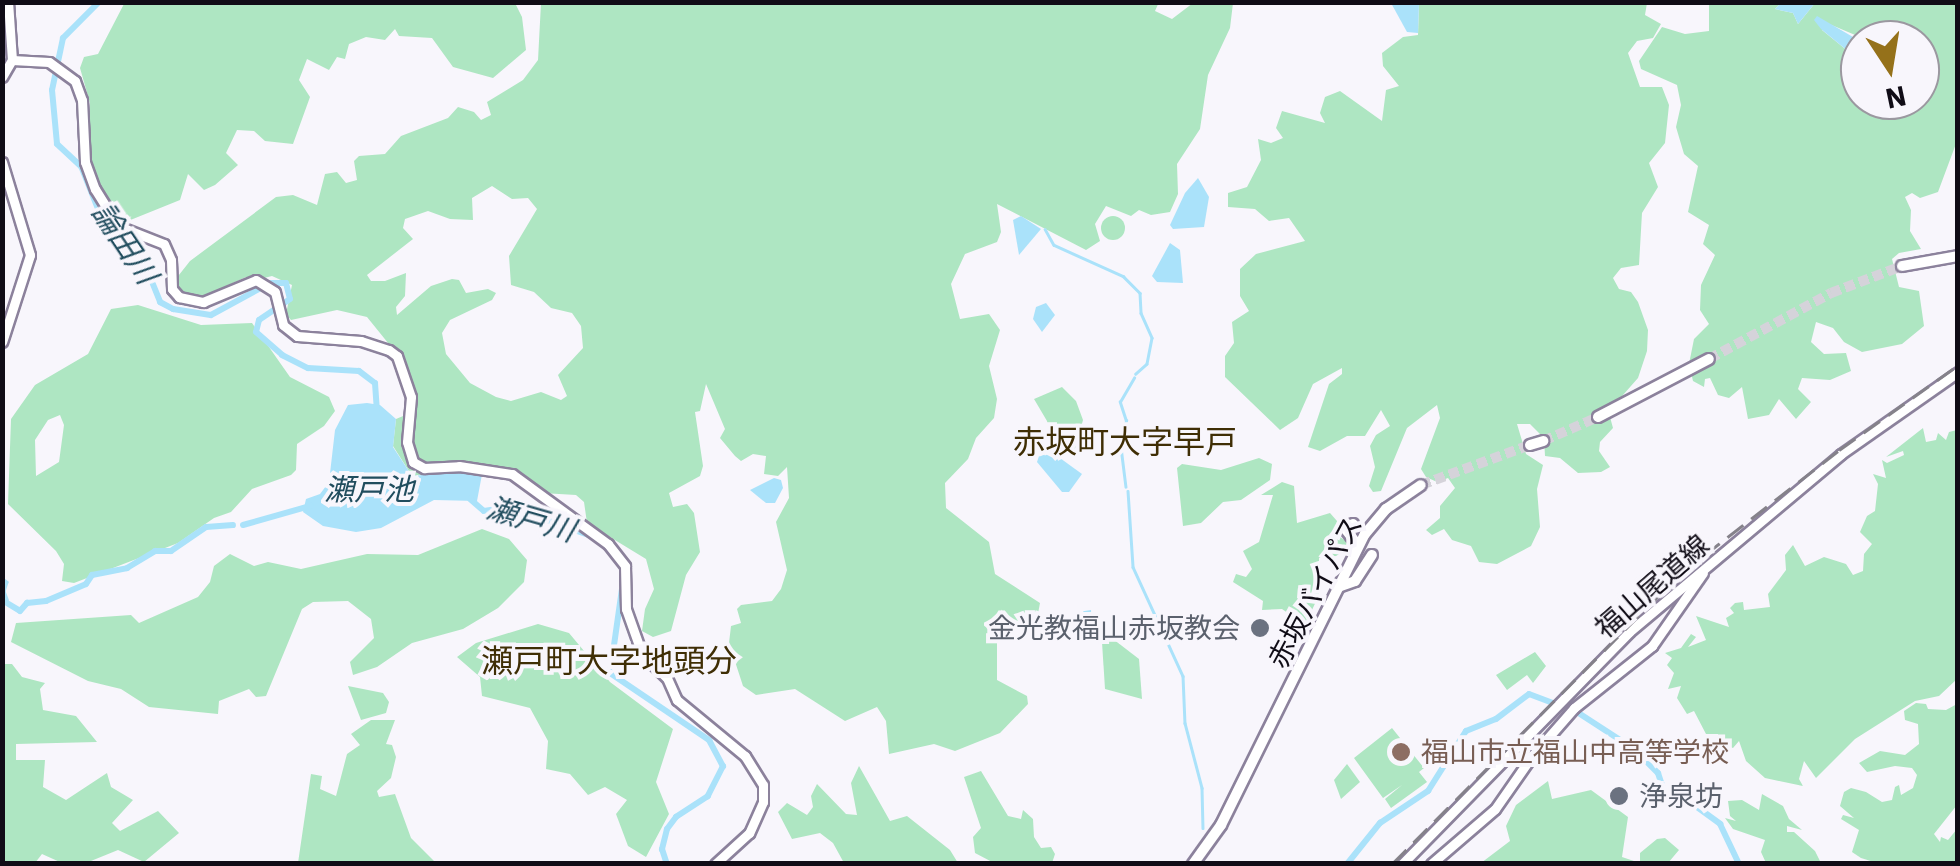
<!DOCTYPE html>
<meta charset="utf-8">
<style>
body{margin:0}
#map{position:relative;width:1960px;height:866px;overflow:hidden;background:#f8f6fc;font-family:"IBM Plex Sans","Noto Sans JP",sans-serif}
div>[style]{position:absolute}
[style*='--x']{left:calc(var(--x)*1px);top:calc(var(--y)*1px);width:calc(var(--w)*1px);rotate:calc(var(--a)*1deg)}
.green>*{inset:0;background:#aee6c2}
.round{border-radius:50%}
.water>*{inset:0;background:#aae2fa}
.stream>*{height:2.5px;margin:-1.25px;padding:0 1.25px;transform-origin:1.25px;border-radius:1.25px;background:#aae2fa}
.river>*{height:6px;margin:-3px;padding:0 3px;transform-origin:3px;border-radius:3px;background:#aae2fa}
.highway-tunnel>*{height:10px;margin-top:-5px;transform-origin:0;background:repeating-linear-gradient(90deg,#d5d3da 0 10px,transparent 0 15px)}
.roads{filter:drop-shadow(2px 0 #8c829c) drop-shadow(-2px 0 #8c829c) drop-shadow(0 2px #8c829c) drop-shadow(0 -2px #8c829c)}
.major>*{height:9px;margin:-4.5px;padding:0 4.5px;transform-origin:4.5px;border-radius:4.5px;background:#fff}
.highway>*{height:10px;margin:-5px;padding:0 5px;transform-origin:5px;border-radius:5px;background:#fff}
.rail>*{height:2.5px;margin-top:-1.25px;transform-origin:0;background:repeating-linear-gradient(90deg,#85828a 0 20px,transparent 0 30px)}
.dots>*{width:28px;height:28px;translate:-50% -50%;box-sizing:border-box;border:5px solid #f8f6fc;border-radius:50%}
span{translate:-50% -50%;white-space:nowrap;text-align:center;line-height:1.15;-webkit-text-stroke:8px #f8f6fc;paint-order:stroke}
.street-label{font-size:28px;color:#100c16}
.worship-label{font-size:28px;color:#5b616d}
.right{translate:-100% -50%;text-align:right}
.left{translate:0 -50%;text-align:left}
.education-label{font-size:28px;color:#785e54}
.water-label{font-size:30px;color:#214d5e;font-style:italic}
.quarter-label{font-size:32px;color:#3f2e05}
.frame{position:absolute;inset:0;border:5px solid #100c16;pointer-events:none}
.north{position:absolute;left:1840px;top:20px;width:100px;height:100px;box-sizing:border-box;background:#f8f6fc;border:2px solid #9b98a0;border-radius:50%;rotate:168deg;font-size:28px;font-weight:700;line-height:40px;text-align:center;color:#100c16}
.north::after{content:'';display:block;margin:auto;width:35px;height:45px;background:#95711a;clip-path:polygon(50% 0,100% 100%,50% 72%,0 100%)}
</style>
<div id="map">
<div class="green">
<i style="clip-path:polygon(125px 2px,515px 3px,522px 17px,526px 50px,493px 78px,453px 67px,432px 38px,399px 36px,395px 29px,385px 40px,366px 37px,349px 44px,345px 59px,337px 57px,329px 70px,307px 59px,299px 80px,310px 97px,293px 144px,265px 141px,254px 131px,237px 130px,226px 153px,238px 165px,215px 185px,204px 190px,188px 174px,180px 200px,123px 223px,114px 216px,88px 165px,90px 103px,80px 68px,84px 57px,98px 54px)"></i>
<i style="clip-path:polygon(evenodd,1159px 2px,1155px 11px,1172px 19px,1193px 3px,1233px 3px,1230px 28px,1208px 75px,1200px 129px,1177px 164px,1178px 194px,1170px 212px,1151px 215px,1139px 210px,1131px 216px,1106px 206px,1095px 224px,1100px 241px,1086px 250px,997px 204px,1001px 232px,997px 242px,965px 254px,951px 284px,960px 319px,989px 314px,1000px 330px,989px 366px,997px 399px,994px 418px,976px 438px,968px 459px,945px 483px,946px 508px,989px 542px,995px 574px,1040px 603px,1037px 619px,1021px 627px,1004px 628px,997px 639px,997px 680px,1027px 696px,1028px 704px,1000px 733px,955px 751px,934px 744px,889px 754px,886px 721px,877px 707px,845px 721px,795px 689px,756px 695px,743px 686px,729px 643px,731px 626px,741px 623px,737px 609px,741px 605px,772px 601px,781px 589px,787px 570px,776px 522px,789px 498px,787px 467px,778px 476px,764px 474px,766px 456px,753px 454px,741px 461px,735px 456px,720px 438px,725px 429px,706px 384px,700px 411px,695px 412px,703px 466px,700px 476px,669px 493px,673px 507px,687px 504px,694px 513px,700px 552px,686px 575px,671px 631px,653px 637px,642px 631px,645px 609px,654px 589px,646px 559px,587px 523px,584px 502px,576px 495px,542px 493px,514px 471px,490px 466px,412px 476px,393px 446px,396px 419px,415px 411px,415px 404px,401px 359px,367px 317px,337px 310px,291px 320px,286px 314px,292px 285px,272px 276px,256px 280px,246px 277px,200px 298px,180px 294px,176px 287px,175px 280px,190px 261px,276px 197px,293px 195px,317px 205px,325px 174px,337px 172px,346px 183px,357px 180px,354px 161px,359px 156px,385px 154px,401px 136px,448px 118px,458px 107px,474px 112px,481px 120px,491px 115px,487px 102px,523px 80px,538px 60px,541px 3px,1159px 2px,492px 186px,512px 199px,528px 198px,537px 209px,509px 256px,511px 285px,534px 292px,551px 308px,572px 313px,581px 326px,583px 348px,558px 375px,567px 396px,561px 400px,541px 392px,511px 401px,496px 397px,470px 383px,446px 354px,442px 333px,450px 320px,492px 300px,496px 293px,488px 289px,466px 293px,459px 280px,452px 279px,431px 286px,397px 315px,396px 307px,405px 296px,406px 273px,385px 281px,371px 281px,367px 275px,413px 239px,403px 228px,405px 219px,428px 211px,450px 219px,473px 220px,472px 198px,492px 186px)"></i>
<i style="clip-path:polygon(1419px 3px,1647px 3px,1645px 15px,1661px 24px,1653px 38px,1637px 41px,1628px 53px,1640px 87px,1662px 87px,1669px 105px,1665px 143px,1649px 163px,1658px 187px,1642px 213px,1639px 265px,1621px 268px,1613px 278px,1619px 289px,1631px 292px,1638px 302px,1648px 330px,1647px 351px,1638px 378px,1601px 420px,1610px 417px,1613px 428px,1600px 442px,1599px 451px,1610px 467px,1601px 472px,1578px 473px,1560px 458px,1545px 456px,1544px 438px,1530px 424px,1517px 424px,1526px 454px,1543px 465px,1537px 489px,1540px 527px,1531px 546px,1497px 564px,1479px 562px,1471px 546px,1452px 540px,1444px 529px,1432px 535px,1426px 530px,1440px 518px,1440px 506px,1455px 488px,1448px 478px,1437px 482px,1426px 477px,1421px 469px,1440px 418px,1437px 405px,1407px 428px,1381px 491px,1373px 492px,1369px 486px,1375px 467px,1370px 446px,1376px 435px,1390px 426px,1381px 410px,1365px 436px,1347px 436px,1320px 451px,1308px 447px,1329px 384px,1342px 374px,1342px 368px,1313px 384px,1298px 418px,1280px 430px,1225px 377px,1225px 356px,1234px 343px,1232px 322px,1249px 311px,1240px 296px,1240px 269px,1256px 254px,1305px 241px,1289px 218px,1269px 221px,1255px 209px,1228px 207px,1228px 193px,1247px 187px,1261px 160px,1258px 139px,1271px 143px,1283px 138px,1276px 128px,1282px 111px,1325px 123px,1320px 113px,1325px 97px,1340px 91px,1382px 121px,1386px 90px,1399px 86px,1383px 66px,1382px 53px,1403px 37px,1418px 35px)"></i>
<i style="clip-path:polygon(evenodd,1709px 3px,1781px 3px,1775px 9px,1793px 13px,1798px 24px,1815px 3px,1957px 3px,1957px 141px,1938px 192px,1920px 198px,1912px 193px,1905px 197px,1911px 210px,1910px 231px,1921px 249px,1899px 253px,1892px 259px,1899px 287px,1919px 291px,1924px 326px,1902px 344px,1862px 352px,1844px 342px,1833px 328px,1816px 322px,1811px 342px,1824px 354px,1846px 353px,1851px 371px,1830px 380px,1802px 378px,1798px 389px,1811px 402px,1796px 419px,1779px 399px,1769px 415px,1748px 419px,1742px 387px,1729px 398px,1718px 395px,1710px 378px,1705px 379px,1704px 387px,1693px 381px,1689px 364px,1694px 339px,1709px 324px,1700px 310px,1701px 285px,1715px 255px,1703px 244px,1709px 225px,1688px 212px,1698px 166px,1684px 154px,1676px 127px,1681px 105px,1677px 85px,1641px 69px,1639px 61px,1662px 27px,1685px 34px,1709px 31px,1709px 3px,1822px 21px,1867px 40px,1920px 40px,1920px 100px,1860px 100px,1856px 90px,1860px 86px,1860px 61px,1822px 30px,1822px 21px)"></i>
<i class="round" style="left:1101px;top:216px;width:24px;height:24px"></i>
<i style="clip-path:polygon(evenodd,138px 305px,201px 325px,252px 323px,290px 377px,329px 397px,335px 411px,324px 426px,297px 444px,296px 470px,291px 475px,252px 489px,231px 512px,214px 518px,178px 543px,74px 583px,62px 581px,64px 564px,56px 551px,8px 504px,11px 419px,35px 385px,88px 354px,111px 309px,138px 305px,60px 415px,64px 425px,59px 462px,36px 476px,35px 440px,48px 420px,60px 415px)"></i>
<i style="clip-path:polygon(1062px 387px,1076px 401px,1083px 420px,1075px 449px,1062px 457px,1053px 449px,1047px 421px,1034px 399px)"></i>
<i style="clip-path:polygon(1923px 428px,1926px 442px,1936px 440px,1938px 433px,1946px 440px,1949px 432px,1957px 430px,1957px 679px,1939px 696px,1915px 701px,1855px 739px,1816px 778px,1804px 761px,1799px 779px,1803px 786px,1765px 778px,1746px 761px,1739px 741px,1733px 748px,1719px 743px,1718px 734px,1706px 734px,1694px 711px,1687px 714px,1677px 698px,1681px 686px,1668px 689px,1674px 673px,1667px 665px,1672px 658px,1665px 653px,1681px 648px,1691px 634px,1696px 637px,1688px 647px,1706px 640px,1696px 616px,1729px 627px,1726px 618px,1734px 613px,1730px 608px,1735px 603px,1743px 602px,1744px 610px,1770px 607px,1768px 594px,1786px 570px,1785px 555px,1793px 545px,1805px 566px,1824px 557px,1846px 564px,1853px 575px,1863px 571px,1864px 554px,1872px 544px,1860px 532px,1867px 516px,1875px 511px,1878px 484px,1873px 474px,1886px 478px,1882px 460px,1887px 463px,1904px 455px,1903px 451px,1886px 457px)"></i>
<i style="clip-path:polygon(1259px 458px,1272px 464px,1270px 480px,1241px 500px,1223px 502px,1201px 523px,1183px 526px,1177px 468px,1182px 464px,1221px 470px)"></i>
<i style="clip-path:polygon(1282px 482px,1294px 486px,1297px 523px,1330px 513px,1337px 521px,1335px 533px,1347px 542px,1347px 549px,1336px 556px,1319px 558px,1319px 595px,1305px 625px,1282px 609px,1262px 610px,1263px 601px,1233px 582px,1236px 574px,1246px 577px,1252px 569px,1243px 551px,1259px 542px,1273px 495px,1261px 495px)"></i>
<i style="clip-path:polygon(482px 529px,509px 539px,527px 560px,524px 582px,498px 608px,463px 629px,412px 643px,377px 667px,353px 675px,350px 662px,374px 638px,371px 619px,348px 601px,313px 602px,302px 609px,266px 696px,256px 697px,249px 689px,219px 701px,218px 714px,149px 707px,121px 689px,88px 681px,11px 642px,16px 623px,131px 615px,139px 623px,198px 597px,210px 582px,214px 566px,230px 554px,254px 566px,268px 562px,301px 569px,367px 554px,418px 555px)"></i>
<i style="clip-path:polygon(538px 624px,569px 633px,610px 682px,673px 729px,656px 782px,669px 814px,646px 857px,628px 846px,616px 814px,627px 800px,605px 787px,588px 795px,570px 774px,546px 769px,548px 741px,530px 708px,482px 696px,480px 677px,457px 657px,476px 643px)"></i>
<i style="clip-path:polygon(1113px 639px,1139px 659px,1142px 699px,1105px 689px,1102px 642px)"></i>
<i style="clip-path:polygon(1535px 652px,1546px 666px,1533px 683px,1527px 675px,1507px 690px,1496px 675px)"></i>
<i style="clip-path:polygon(3px 664px,12px 664px,22px 677px,45px 683px,40px 689px,43px 710px,76px 716px,97px 742px,16px 744px,16px 760px,45px 760px,43px 787px,66px 800px,107px 773px,111px 787px,133px 800px,112px 823px,120px 831px,158px 811px,179px 833px,144px 862px,118px 850px,86px 863px,62px 863px,42px 854px,35px 863px,3px 863px)"></i>
<i style="clip-path:polygon(348px 686px,383px 693px,389px 702px,386px 713px,361px 720px)"></i>
<i style="clip-path:polygon(1926px 704px,1928px 709px,1946px 710px,1957px 704px,1957px 805px,1934px 834px,1940px 842px,1941px 837px,1948px 840px,1957px 829px,1957px 863px,1877px 863px,1861px 858px,1852px 852px,1859px 830px,1841px 819px,1843px 815px,1854px 818px,1840px 806px,1844px 792px,1851px 788px,1866px 792px,1882px 802px,1892px 800px,1895px 787px,1899px 785px,1901px 795px,1913px 788px,1917px 775px,1912px 768px,1895px 766px,1867px 772px,1859px 763px,1880px 751px,1905px 755px,1919px 744px,1918px 724px,1905px 720px,1904px 711px,1916px 703px)"></i>
<i style="clip-path:polygon(371px 720px,395px 720px,386px 744px,392px 745px,396px 757px,391px 778px,377px 791px,379px 797px,395px 794px,411px 838px,436px 863px,298px 863px,311px 774px,322px 776px,320px 789px,336px 796px,347px 754px,360px 745px,351px 734px)"></i>
<i style="clip-path:polygon(1392px 728px,1424px 768px,1419px 772px,1427px 782px,1391px 808px,1385px 799px,1402px 785px,1383px 798px,1354px 758px)"></i>
<i style="clip-path:polygon(1347px 764px,1360px 782px,1341px 799px,1334px 780px)"></i>
<i style="clip-path:polygon(859px 766px,890px 821px,907px 816px,950px 850px,958px 863px,844px 863px,833px 843px,820px 833px,792px 839px,778px 812px,787px 803px,807px 815px,813px 807px,811px 796px,817px 784px,846px 814px,857px 815px,851px 783px)"></i>
<i style="clip-path:polygon(981px 771px,1008px 816px,1021px 819px,1023px 810px,1033px 819px,1034px 837px,1041px 848px,1051px 847px,1055px 854px,1052px 863px,994px 863px,975px 853px,973px 837px,981px 828px,964px 777px)"></i>
<i style="clip-path:polygon(1548px 781px,1552px 799px,1591px 790px,1628px 817px,1622px 857px,1640px 863px,1640px 853px,1657px 839px,1665px 838px,1679px 850px,1668px 863px,1481px 863px,1510px 841px,1506px 826px,1516px 805px)"></i>
<i style="clip-path:polygon(1762px 794px,1783px 806px,1789px 819px,1802px 830px,1787px 826px,1787px 832px,1794px 832px,1815px 851px,1821px 863px,1766px 863px,1761px 852px,1765px 840px,1733px 829px,1725px 818px,1736px 821px,1730px 816px,1728px 801px,1742px 800px,1759px 810px)"></i>
</div>
<div class="water">
<i style="clip-path:polygon(1391px 3px,1419px 3px,1418px 33px,1407px 32px)"></i>
<i style="clip-path:polygon(1781px 3px,1815px 2px,1815px 3px,1798px 24px,1793px 13px,1775px 9px)"></i>
<i style="clip-path:polygon(1817px 16px,1853px 37px,1867px 40px,1860px 40px,1860px 61px,1821px 29px,1814px 20px)"></i>
<i style="clip-path:polygon(1198px 178px,1209px 197px,1204px 227px,1173px 229px,1170px 225px,1185px 193px)"></i>
<i style="clip-path:polygon(1021px 216px,1041px 229px,1019px 255px,1013px 220px)"></i>
<i style="clip-path:polygon(1170px 243px,1180px 250px,1183px 283px,1157px 282px,1152px 276px)"></i>
<i style="clip-path:polygon(1046px 303px,1055px 315px,1042px 332px,1033px 319px,1036px 307px)"></i>
<i style="clip-path:polygon(367px 403px,380px 405px,396px 419px,393px 447px,412px 476px,483px 469px,477px 501px,434px 500px,381px 528px,356px 532px,323px 526px,303px 512px,306px 499px,320px 494px,329px 482px,335px 430px,348px 405px)"></i>
<i style="clip-path:polygon(1053px 453px,1082px 474px,1069px 492px,1062px 492px,1037px 462px,1039px 456px)"></i>
<i style="clip-path:polygon(774px 478px,781px 480px,783px 488px,775px 503px,766px 503px,750px 490px)"></i>
<i style="clip-path:polygon(1091px 610px,1092px 638px,1081px 639px,1078px 612px)"></i>
</div>
<div class="stream">
<i style="--x:1045;--y:229;--w:18;--a:61"></i>
<i style="--x:1054;--y:245;--w:76;--a:24.2"></i>
<i style="--x:1123;--y:276;--w:24;--a:45"></i>
<i style="--x:1140;--y:293;--w:20;--a:87"></i>
<i style="--x:1141;--y:313;--w:27;--a:66"></i>
<i style="--x:1152;--y:338;--w:26;--a:101"></i>
<i style="--x:1147;--y:364;--w:15;--a:138"></i>
<i style="--x:1122;--y:435;--w:15;--a:-74"></i>
<i style="--x:1126;--y:421;--w:20;--a:-108"></i>
<i style="--x:1120;--y:402;--w:28;--a:-60"></i>
<i style="--x:1120;--y:439;--w:48;--a:82.9"></i>
<i style="--x:1128;--y:491;--w:76;--a:86.2"></i>
<i style="--x:1133;--y:567;--w:120;--a:65.4"></i>
<i style="--x:1183;--y:676;--w:47;--a:87.6"></i>
<i style="--x:1185;--y:723;--w:67;--a:75.3"></i>
<i style="--x:1202;--y:788;--w:40;--a:88.6"></i>
<i style="--x:2;--y:578;--w:6;--a:39"></i>
<i style="--x:7;--y:582;--w:9;--a:108"></i>
<i style="--x:4;--y:591;--w:9;--a:69"></i>
</div>
<div class="river">
<i style="--x:99;--y:2;--w:51;--a:135"></i>
<i style="--x:63;--y:38;--w:53;--a:101.9"></i>
<i style="--x:52;--y:90;--w:54;--a:84.7"></i>
<i style="--x:57;--y:144;--w:33;--a:43"></i>
<i style="--x:81;--y:166;--w:46;--a:68.4"></i>
<i style="--x:98;--y:209;--w:75;--a:50.4"></i>
<i style="--x:146;--y:267;--w:38;--a:68"></i>
<i style="--x:160;--y:302;--w:15;--a:28"></i>
<i style="--x:173;--y:309;--w:38;--a:9"></i>
<i style="--x:211;--y:315;--w:67;--a:-28.5"></i>
<i style="--x:270;--y:283;--w:16;--a:0"></i>
<i style="--x:286;--y:283;--w:16;--a:76"></i>
<i style="--x:290;--y:299;--w:37;--a:146"></i>
<i style="--x:259;--y:320;--w:12;--a:104"></i>
<i style="--x:256;--y:332;--w:35;--a:41"></i>
<i style="--x:282;--y:355;--w:29;--a:27"></i>
<i style="--x:308;--y:368;--w:51;--a:3.4"></i>
<i style="--x:359;--y:371;--w:20;--a:37"></i>
<i style="--x:375;--y:383;--w:27;--a:86"></i>
<i style="--x:470;--y:499;--w:18;--a:41"></i>
<i style="--x:484;--y:511;--w:25;--a:-9"></i>
<i style="--x:509;--y:507;--w:85;--a:19.3"></i>
<i style="--x:243;--y:525;--w:70;--a:-15.8"></i>
<i style="--x:622;--y:589;--w:85;--a:98.1"></i>
<i style="--x:610;--y:673;--w:120;--a:34.1"></i>
<i style="--x:709;--y:740;--w:30;--a:62"></i>
<i style="--x:723;--y:766;--w:34;--a:117"></i>
<i style="--x:708;--y:796;--w:38;--a:147"></i>
<i style="--x:676;--y:817;--w:15;--a:127"></i>
<i style="--x:667;--y:829;--w:21;--a:104"></i>
<i style="--x:662;--y:849;--w:16;--a:72"></i>
<i style="--x:2;--y:600;--w:21;--a:31"></i>
<i style="--x:20;--y:611;--w:11;--a:-49"></i>
<i style="--x:27;--y:603;--w:19;--a:-6"></i>
<i style="--x:46;--y:601;--w:43;--a:-23"></i>
<i style="--x:86;--y:584;--w:11;--a:-56"></i>
<i style="--x:92;--y:575;--w:36;--a:-11"></i>
<i style="--x:127;--y:568;--w:33;--a:-31"></i>
<i style="--x:155;--y:551;--w:16;--a:0"></i>
<i style="--x:171;--y:551;--w:42;--a:-34.4"></i>
<i style="--x:206;--y:527;--w:27;--a:-4"></i>
<i style="--x:1262;--y:864;--w:25;--a:0"></i>
<i style="--x:1347;--y:864;--w:53;--a:-51.2"></i>
<i style="--x:1380;--y:823;--w:58;--a:-33.7"></i>
<i style="--x:1428;--y:791;--w:71;--a:-57.7"></i>
<i style="--x:1466;--y:731;--w:32;--a:-22"></i>
<i style="--x:1496;--y:719;--w:41;--a:-37.1"></i>
<i style="--x:1529;--y:694;--w:51;--a:20.6"></i>
<i style="--x:1577;--y:712;--w:68;--a:33"></i>
<i style="--x:1634;--y:749;--w:34;--a:45"></i>
<i style="--x:1658;--y:773;--w:25;--a:72"></i>
<i style="--x:1666;--y:797;--w:33;--a:18"></i>
<i style="--x:1697;--y:807;--w:29;--a:36"></i>
<i style="--x:1720;--y:824;--w:44;--a:64.6"></i>
</div>
<div class="highway-tunnel">
<i style="--x:1709;--y:359;--w:139;--a:-28.4"></i>
<i style="--x:1831;--y:293;--w:76;--a:-20.8"></i>
<i style="--x:1543;--y:441;--w:60;--a:-23.6"></i>
<i style="--x:1421;--y:485;--w:116;--a:-20.2"></i>
</div>
<div class="roads">
<div class="major">
<i style="--x:12;--y:60;--w:37;--a:3"></i>
<i style="--x:49;--y:62;--w:32;--a:36"></i>
<i style="--x:75;--y:81;--w:20;--a:70"></i>
<i style="--x:82;--y:100;--w:62;--a:87.2"></i>
<i style="--x:85;--y:162;--w:29;--a:70"></i>
<i style="--x:95;--y:189;--w:44;--a:58.1"></i>
<i style="--x:118;--y:226;--w:49;--a:21.4"></i>
<i style="--x:164;--y:244;--w:17;--a:66"></i>
<i style="--x:171;--y:260;--w:29;--a:88"></i>
<i style="--x:172;--y:289;--w:11;--a:49"></i>
<i style="--x:179;--y:297;--w:25;--a:12"></i>
<i style="--x:203;--y:302;--w:57;--a:-22.5"></i>
<i style="--x:256;--y:280;--w:22;--a:32"></i>
<i style="--x:275;--y:292;--w:34;--a:76"></i>
<i style="--x:283;--y:325;--w:18;--a:38"></i>
<i style="--x:297;--y:336;--w:64;--a:4.5"></i>
<i style="--x:361;--y:341;--w:29;--a:18"></i>
<i style="--x:389;--y:350;--w:10;--a:37"></i>
<i style="--x:397;--y:356;--w:43;--a:71.1"></i>
<i style="--x:411;--y:397;--w:45;--a:95.1"></i>
<i style="--x:407;--y:442;--w:21;--a:73"></i>
<i style="--x:413;--y:462;--w:13;--a:29"></i>
<i style="--x:424;--y:468;--w:35;--a:-3"></i>
<i style="--x:459;--y:466;--w:54;--a:8.6"></i>
<i style="--x:512;--y:474;--w:119;--a:36.1"></i>
<i style="--x:608;--y:544;--w:28;--a:52"></i>
<i style="--x:625;--y:566;--w:43;--a:88.7"></i>
<i style="--x:626;--y:609;--w:48;--a:70.4"></i>
<i style="--x:642;--y:654;--w:35;--a:44"></i>
<i style="--x:667;--y:678;--w:24;--a:66"></i>
<i style="--x:677;--y:700;--w:88;--a:39.5"></i>
<i style="--x:745;--y:756;--w:34;--a:58"></i>
<i style="--x:763;--y:785;--w:17;--a:90"></i>
<i style="--x:763;--y:802;--w:34;--a:114"></i>
<i style="--x:749;--y:833;--w:46;--a:137.6"></i>
<i style="--x:2;--y:77;--w:20;--a:-60"></i>
<i style="--x:12;--y:60;--w:58;--a:-93.9"></i>
<i style="--x:2;--y:162;--w:97;--a:73.2"></i>
<i style="--x:30;--y:255;--w:91;--a:107.8"></i>
<i style="--x:1402;--y:864;--w:325;--a:-45.6"></i>
<i style="--x:1629;--y:632;--w:277;--a:-40"></i>
<i style="--x:1841;--y:454;--w:143;--a:-35"></i>
<i style="--x:1431;--y:864;--w:84;--a:-40.7"></i>
<i style="--x:1495;--y:809;--w:65;--a:-55.1"></i>
<i style="--x:1532;--y:756;--w:64;--a:-48.8"></i>
<i style="--x:1574;--y:708;--w:100;--a:-38.5"></i>
<i style="--x:1652;--y:646;--w:89;--a:-55.1"></i>
</div>
<div class="highway">
<i style="--x:1902;--y:266;--w:57;--a:-10.1"></i>
<i style="--x:1598;--y:417;--w:125;--a:-27.6"></i>
<i style="--x:1530;--y:445;--w:14;--a:-17"></i>
<i style="--x:1353;--y:524;--w:9;--a:131"></i>
<i style="--x:1347;--y:531;--w:15;--a:53"></i>
<i style="--x:1356;--y:543;--w:6;--a:108"></i>
<i style="--x:1338;--y:587;--w:18;--a:-19"></i>
<i style="--x:1355;--y:581;--w:31;--a:-57"></i>
<i style="--x:1193;--y:864;--w:48;--a:-54.3"></i>
<i style="--x:1221;--y:825;--w:325;--a:-63.7"></i>
<i style="--x:1365;--y:534;--w:33;--a:-50"></i>
<i style="--x:1386;--y:509;--w:42;--a:-34.4"></i>
</div>
</div>
<div class="rail">
<i style="--x:1392;--y:864;--w:409;--a:-45.2"></i>
<i style="--x:1680;--y:574;--w:202;--a:-37.9"></i>
<i style="--x:1839;--y:450;--w:146;--a:-35.5"></i>
</div>
<div class="dots">
<i style="left:1260px;top:628px;background:#6b7280"></i>
<i style="left:1401px;top:752px;background:#8d6e63"></i>
<i style="left:1619px;top:796px;background:#6b7280"></i>
</div>
<div class="street-label">
<span style="left:1652px;top:586px;rotate:-41deg">福山尾道線</span>
<span style="left:1315px;top:592px;rotate:-62deg">赤坂バイパス</span>
</div>
<div class="worship-label">
<span class="right" style="left:1240px;top:628px">金光教福山赤坂教会</span>
<span class="left" style="left:1639px;top:796px">浄泉坊</span>
</div>
<div class="education-label">
<span class="left" style="left:1421px;top:752px">福山市立福山中高等学校</span>
</div>
<div class="water-label">
<span style="left:125px;top:243px;rotate:56deg">論田川</span>
<span style="left:369px;top:489px">瀬戸池</span>
<span style="left:531px;top:519px;rotate:16deg">瀬戸川</span>
</div>
<div class="quarter-label">
<span style="left:1125px;top:441px">赤坂町大字早戸</span>
<span style="left:609px;top:660px">瀬戸町大字地頭分</span>
</div>
<div class="frame"></div>
<div class="north">N</div>
</div>
